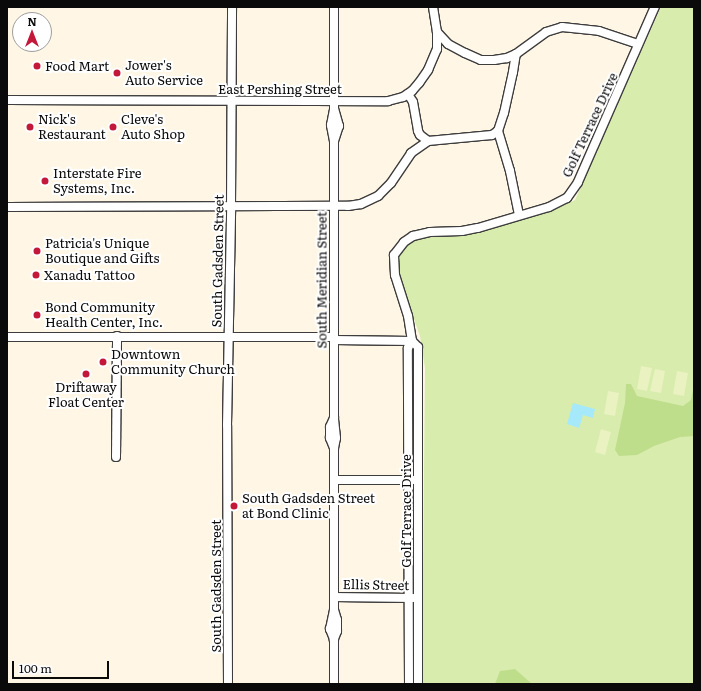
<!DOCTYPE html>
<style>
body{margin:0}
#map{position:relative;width:701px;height:691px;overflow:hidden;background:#fff6e6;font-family:Literata,serif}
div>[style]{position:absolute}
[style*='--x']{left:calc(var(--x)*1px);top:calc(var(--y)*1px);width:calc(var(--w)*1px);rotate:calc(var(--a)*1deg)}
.green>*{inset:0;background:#d8ecad}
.forest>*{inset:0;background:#bede8b}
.pitch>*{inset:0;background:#e9f2c0}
.water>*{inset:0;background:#a6e9fb}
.roads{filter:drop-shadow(1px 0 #3d3d3d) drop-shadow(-1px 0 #3d3d3d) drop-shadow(0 1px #3d3d3d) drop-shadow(0 -1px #3d3d3d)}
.minor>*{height:8px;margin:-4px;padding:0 4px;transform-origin:4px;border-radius:4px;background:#fff}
.dots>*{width:11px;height:11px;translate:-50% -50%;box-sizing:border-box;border:2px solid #fff;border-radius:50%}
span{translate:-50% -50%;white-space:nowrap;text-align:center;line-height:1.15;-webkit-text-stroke:4px #fff;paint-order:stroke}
.poi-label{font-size:13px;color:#0a0a0a}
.left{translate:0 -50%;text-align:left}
.street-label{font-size:13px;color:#0a0a0a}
.frame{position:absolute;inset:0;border:8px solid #0a0a0a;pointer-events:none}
.north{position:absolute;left:12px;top:12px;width:40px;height:40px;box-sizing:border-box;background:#fff;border:1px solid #9d9d9d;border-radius:50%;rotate:0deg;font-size:11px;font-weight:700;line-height:16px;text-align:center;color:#0a0a0a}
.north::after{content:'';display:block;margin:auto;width:14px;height:18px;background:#c4183b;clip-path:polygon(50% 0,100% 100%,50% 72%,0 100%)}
.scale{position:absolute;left:12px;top:661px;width:97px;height:18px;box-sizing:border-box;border:2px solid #0a0a0a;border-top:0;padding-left:5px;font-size:12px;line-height:14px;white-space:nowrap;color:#0a0a0a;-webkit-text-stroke:3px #fff;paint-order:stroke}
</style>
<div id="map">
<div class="green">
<i style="clip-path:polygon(661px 7px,694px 7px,694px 684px,422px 684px,425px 368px,420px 336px,410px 308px,398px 267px,398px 256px,405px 247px,415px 240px,428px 236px,462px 235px,558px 208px,575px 200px)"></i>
</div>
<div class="forest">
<i style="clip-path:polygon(626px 384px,631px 384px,637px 396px,683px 406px,691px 400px,694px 385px,694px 436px,680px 437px,654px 446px,637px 455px,619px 456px,615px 450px,625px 403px)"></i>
<i style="clip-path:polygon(515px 669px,532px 684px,495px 684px,500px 671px)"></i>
</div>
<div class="pitch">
<i style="clip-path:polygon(641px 366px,652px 368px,647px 391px,637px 389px)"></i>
<i style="clip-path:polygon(655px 369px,665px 371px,661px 393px,650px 391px)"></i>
<i style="clip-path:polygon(677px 371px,688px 373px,684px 396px,673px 394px)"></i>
<i style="clip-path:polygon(608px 391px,619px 393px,615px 416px,604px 414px)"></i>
<i style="clip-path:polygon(601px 429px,611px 432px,605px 455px,595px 452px)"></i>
</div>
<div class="water">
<i style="clip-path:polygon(573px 403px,595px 409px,593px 418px,583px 415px,579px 428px,567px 424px)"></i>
</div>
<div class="roads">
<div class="minor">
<i style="--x:433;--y:7;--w:25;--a:81"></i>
<i style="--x:437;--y:32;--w:16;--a:47"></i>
<i style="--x:448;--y:44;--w:19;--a:28"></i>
<i style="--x:465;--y:53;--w:17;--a:24"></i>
<i style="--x:481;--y:60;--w:13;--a:0"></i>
<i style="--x:494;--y:60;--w:13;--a:-9"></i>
<i style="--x:507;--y:58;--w:10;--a:-24"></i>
<i style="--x:408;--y:94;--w:9;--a:58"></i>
<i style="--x:413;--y:102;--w:29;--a:80"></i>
<i style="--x:418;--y:131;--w:4;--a:63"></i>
<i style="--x:420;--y:135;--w:10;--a:37"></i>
<i style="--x:428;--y:141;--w:64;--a:-5.4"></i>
<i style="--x:492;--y:135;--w:7;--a:-34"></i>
<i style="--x:7;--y:100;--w:381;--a:0.2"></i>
<i style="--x:388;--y:101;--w:16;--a:-15"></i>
<i style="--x:403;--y:97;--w:11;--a:-34"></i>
<i style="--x:412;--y:91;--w:11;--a:-49"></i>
<i style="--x:419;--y:83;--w:16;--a:-55"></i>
<i style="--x:428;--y:70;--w:23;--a:-67"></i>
<i style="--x:437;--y:49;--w:17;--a:-90"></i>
<i style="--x:334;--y:141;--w:16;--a:-72"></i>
<i style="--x:339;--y:126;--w:18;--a:-106"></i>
<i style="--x:7;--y:207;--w:341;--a:-0.2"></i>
<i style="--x:348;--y:206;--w:13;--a:-9"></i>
<i style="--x:361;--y:204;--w:19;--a:-25"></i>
<i style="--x:378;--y:196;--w:18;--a:-45"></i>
<i style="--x:391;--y:183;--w:36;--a:-56"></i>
<i style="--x:411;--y:153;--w:21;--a:-35"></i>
<i style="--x:519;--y:215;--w:45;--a:-101.6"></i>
<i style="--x:510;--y:171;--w:42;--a:-106.7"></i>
<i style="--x:498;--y:131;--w:19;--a:-72"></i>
<i style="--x:504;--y:113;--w:42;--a:-77.6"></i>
<i style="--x:513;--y:72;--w:18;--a:-81"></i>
<i style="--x:516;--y:54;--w:37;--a:-36"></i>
<i style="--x:546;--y:32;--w:17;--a:-17"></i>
<i style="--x:562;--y:27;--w:37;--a:6"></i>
<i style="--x:599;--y:31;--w:41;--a:18.4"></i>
<i style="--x:7;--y:337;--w:327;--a:0"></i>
<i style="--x:334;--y:340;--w:78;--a:0.7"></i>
<i style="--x:334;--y:448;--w:11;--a:-112"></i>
<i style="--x:330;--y:438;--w:11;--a:-90"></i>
<i style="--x:330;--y:427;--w:10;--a:-66"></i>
<i style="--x:116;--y:457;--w:121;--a:-89.5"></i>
<i style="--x:334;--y:480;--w:79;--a:0"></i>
<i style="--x:334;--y:597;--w:79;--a:0.7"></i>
<i style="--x:334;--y:610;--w:10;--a:73"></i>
<i style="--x:337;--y:620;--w:11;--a:90"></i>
<i style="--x:337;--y:631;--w:9;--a:111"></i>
<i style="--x:228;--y:684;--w:259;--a:-90.2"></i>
<i style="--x:227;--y:425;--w:218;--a:-88.9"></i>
<i style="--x:231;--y:207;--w:200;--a:-89.7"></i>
<i style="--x:334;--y:684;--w:45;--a:-90"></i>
<i style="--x:334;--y:639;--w:11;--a:-112"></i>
<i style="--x:330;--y:629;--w:19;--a:-78"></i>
<i style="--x:334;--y:610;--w:162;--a:-90"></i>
<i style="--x:334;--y:448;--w:10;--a:-79"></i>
<i style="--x:336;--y:438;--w:20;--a:-96"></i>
<i style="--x:334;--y:418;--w:277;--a:-90"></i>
<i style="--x:334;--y:141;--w:16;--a:-101"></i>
<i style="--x:331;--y:125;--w:16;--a:-79"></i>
<i style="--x:334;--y:109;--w:102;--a:-90"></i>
<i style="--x:409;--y:684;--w:336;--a:-90.2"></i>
<i style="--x:408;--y:348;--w:8;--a:-60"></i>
<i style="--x:418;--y:684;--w:337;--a:-90"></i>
<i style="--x:418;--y:347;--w:8;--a:-135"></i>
<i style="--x:412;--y:341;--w:25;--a:-99"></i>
<i style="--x:408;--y:316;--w:43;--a:-107.6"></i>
<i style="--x:395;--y:275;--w:20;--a:-93"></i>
<i style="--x:394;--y:255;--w:16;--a:-52"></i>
<i style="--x:404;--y:242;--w:11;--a:-34"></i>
<i style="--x:413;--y:236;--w:17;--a:-13"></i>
<i style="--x:430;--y:232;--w:32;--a:-2"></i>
<i style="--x:462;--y:231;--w:16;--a:-11"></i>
<i style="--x:478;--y:228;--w:74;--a:-16.5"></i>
<i style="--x:549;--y:207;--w:20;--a:-27"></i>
<i style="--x:567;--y:198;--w:19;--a:-55"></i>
<i style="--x:578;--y:182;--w:191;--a:-66.3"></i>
</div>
</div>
<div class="dots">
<i style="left:37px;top:66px;background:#c4183b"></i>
<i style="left:117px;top:73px;background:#c4183b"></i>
<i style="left:30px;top:127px;background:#c4183b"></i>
<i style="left:113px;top:127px;background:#c4183b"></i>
<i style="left:45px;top:181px;background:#c4183b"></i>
<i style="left:37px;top:251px;background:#c4183b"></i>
<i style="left:36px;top:275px;background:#c4183b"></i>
<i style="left:37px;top:315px;background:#c4183b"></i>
<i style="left:103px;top:362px;background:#c4183b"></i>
<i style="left:86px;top:374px;background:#c4183b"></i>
<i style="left:234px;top:506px;background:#c4183b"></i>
</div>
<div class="poi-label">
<span class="left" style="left:45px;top:66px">Food Mart</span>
<span class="left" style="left:125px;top:73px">Jower's<br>Auto Service</span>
<span class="left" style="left:38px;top:127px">Nick's<br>Restaurant</span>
<span class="left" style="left:121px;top:127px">Cleve's<br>Auto Shop</span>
<span class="left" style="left:53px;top:181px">Interstate Fire<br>Systems, Inc.</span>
<span class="left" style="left:45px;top:251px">Patricia's Unique<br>Boutique and Gifts</span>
<span class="left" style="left:44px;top:275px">Xanadu Tattoo</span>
<span class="left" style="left:45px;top:315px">Bond Community<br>Health Center, Inc.</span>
<span class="left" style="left:111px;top:362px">Downtown<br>Community Church</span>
<span style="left:86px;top:395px">Driftaway<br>Float Center</span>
<span class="left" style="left:242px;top:506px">South Gadsden Street<br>at Bond Clinic</span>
</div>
<div class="street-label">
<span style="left:280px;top:89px">East Pershing Street</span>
<span style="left:590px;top:125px;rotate:-65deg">Golf Terrace Drive</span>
<span style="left:218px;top:261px;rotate:-89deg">South Gadsden Street</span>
<span style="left:322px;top:280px;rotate:-90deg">South Meridian Street</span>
<span style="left:406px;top:511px;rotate:-90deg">Golf Terrace Drive</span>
<span style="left:376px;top:585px;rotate:1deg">Ellis Street</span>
<span style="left:216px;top:586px;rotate:-90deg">South Gadsden Street</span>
</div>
<div class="frame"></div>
<div class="north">N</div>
<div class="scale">100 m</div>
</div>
